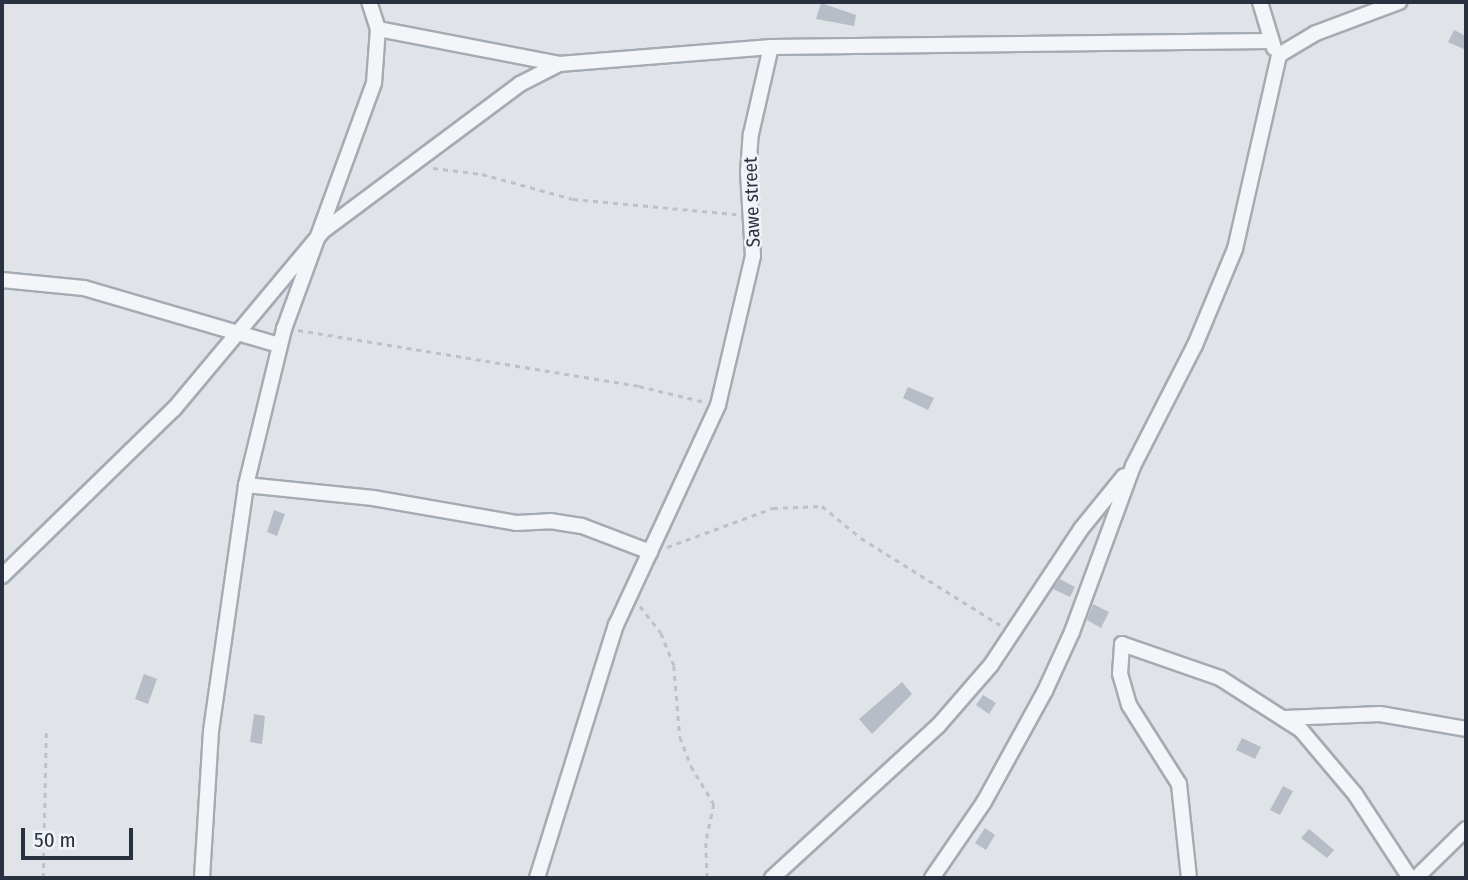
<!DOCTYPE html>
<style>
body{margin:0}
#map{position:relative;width:1468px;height:880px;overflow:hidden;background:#e0e4e9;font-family:"Fira Sans Condensed",sans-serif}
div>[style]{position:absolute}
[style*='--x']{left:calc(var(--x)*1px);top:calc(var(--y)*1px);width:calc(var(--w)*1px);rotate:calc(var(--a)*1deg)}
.building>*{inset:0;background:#b7bdc6}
.path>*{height:2.5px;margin-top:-1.25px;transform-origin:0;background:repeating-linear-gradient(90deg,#bec2c8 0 5px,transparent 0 10px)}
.roads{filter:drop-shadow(2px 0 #a5abb3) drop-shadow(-2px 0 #a5abb3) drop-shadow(0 2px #a5abb3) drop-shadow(0 -2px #a5abb3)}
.minor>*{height:14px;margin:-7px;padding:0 7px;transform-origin:7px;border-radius:7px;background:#f3f5f8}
span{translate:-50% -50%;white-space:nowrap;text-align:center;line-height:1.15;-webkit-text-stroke:5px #f0f3f7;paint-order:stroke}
.street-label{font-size:19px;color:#293141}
.frame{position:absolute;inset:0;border:4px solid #293141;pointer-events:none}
.scale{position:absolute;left:21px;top:828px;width:112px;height:32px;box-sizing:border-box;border:4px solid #293141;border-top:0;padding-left:9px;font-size:21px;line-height:24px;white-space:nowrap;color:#293141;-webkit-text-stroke:5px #f0f3f7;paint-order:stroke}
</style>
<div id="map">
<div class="building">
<i style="clip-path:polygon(821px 3px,856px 15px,854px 26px,816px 19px)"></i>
<i style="clip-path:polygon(1454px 30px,1466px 36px,1466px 50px,1448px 42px)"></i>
<i style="clip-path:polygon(908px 387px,934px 398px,928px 410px,903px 398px)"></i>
<i style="clip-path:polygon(274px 510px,285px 514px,277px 536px,267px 532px)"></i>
<i style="clip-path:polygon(1060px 579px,1075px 587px,1070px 597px,1053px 589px)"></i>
<i style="clip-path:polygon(1093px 604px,1109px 612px,1101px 628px,1087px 620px)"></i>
<i style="clip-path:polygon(144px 674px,157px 679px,148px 704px,135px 699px)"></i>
<i style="clip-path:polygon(902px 682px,912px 694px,872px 734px,859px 719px)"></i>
<i style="clip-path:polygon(983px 695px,996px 703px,989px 714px,976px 705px)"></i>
<i style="clip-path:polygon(254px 714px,265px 716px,262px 744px,250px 742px)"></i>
<i style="clip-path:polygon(1242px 738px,1261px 747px,1255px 759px,1236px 750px)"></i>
<i style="clip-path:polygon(1283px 786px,1293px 791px,1280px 815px,1270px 810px)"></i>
<i style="clip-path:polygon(985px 828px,995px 835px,986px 850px,975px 843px)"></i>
<i style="clip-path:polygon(1309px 829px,1334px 850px,1327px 858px,1301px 838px)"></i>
</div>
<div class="path">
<i style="--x:433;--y:168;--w:49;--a:7"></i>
<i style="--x:482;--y:174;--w:94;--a:15.4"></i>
<i style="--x:573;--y:199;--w:164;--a:5.3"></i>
<i style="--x:298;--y:330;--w:346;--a:9.3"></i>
<i style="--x:639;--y:386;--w:68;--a:13.6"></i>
<i style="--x:667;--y:547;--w:113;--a:-20.2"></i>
<i style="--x:773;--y:508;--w:49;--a:-2.3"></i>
<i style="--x:822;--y:506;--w:50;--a:39.4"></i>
<i style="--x:861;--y:538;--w:164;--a:32"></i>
<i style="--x:640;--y:606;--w:34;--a:52"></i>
<i style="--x:661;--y:633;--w:35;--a:68"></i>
<i style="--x:674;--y:666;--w:71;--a:85.2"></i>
<i style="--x:680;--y:737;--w:31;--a:69"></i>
<i style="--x:691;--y:766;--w:44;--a:58.8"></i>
<i style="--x:714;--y:804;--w:40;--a:102"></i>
<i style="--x:706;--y:843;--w:35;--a:88"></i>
<i style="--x:43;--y:878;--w:145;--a:-88.8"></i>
</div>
<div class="roads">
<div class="minor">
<i style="--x:1260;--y:2;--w:48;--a:73.1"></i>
<i style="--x:378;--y:29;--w:184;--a:10.9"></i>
<i style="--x:2;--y:280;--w:82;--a:5.6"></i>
<i style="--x:84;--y:288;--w:203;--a:16.3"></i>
<i style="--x:246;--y:485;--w:128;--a:5.8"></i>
<i style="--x:373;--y:498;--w:145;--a:9.9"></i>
<i style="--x:516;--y:523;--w:34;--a:-3"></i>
<i style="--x:550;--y:521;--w:32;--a:9"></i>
<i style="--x:582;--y:526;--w:73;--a:20.9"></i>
<i style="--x:2;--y:576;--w:240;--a:-44.2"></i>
<i style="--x:174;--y:409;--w:232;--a:-50.1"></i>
<i style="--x:323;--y:231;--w:246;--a:-36.7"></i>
<i style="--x:520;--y:84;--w:44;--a:-27.1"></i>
<i style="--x:559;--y:64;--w:213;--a:-4.6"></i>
<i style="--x:771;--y:47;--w:498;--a:-0.7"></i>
<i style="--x:1285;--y:718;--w:95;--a:-2.4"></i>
<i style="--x:1380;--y:714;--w:87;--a:9.9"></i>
<i style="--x:202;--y:878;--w:147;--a:-86.5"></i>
<i style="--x:211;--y:731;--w:248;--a:-81.9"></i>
<i style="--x:246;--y:485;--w:161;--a:-76.3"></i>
<i style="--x:284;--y:329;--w:262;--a:-69.9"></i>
<i style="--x:374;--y:83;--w:54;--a:-85.8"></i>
<i style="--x:378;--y:29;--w:28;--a:-108"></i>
<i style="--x:537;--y:878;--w:265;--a:-72.7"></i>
<i style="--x:616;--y:625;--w:242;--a:-65.1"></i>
<i style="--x:718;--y:405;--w:153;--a:-76.8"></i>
<i style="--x:753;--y:256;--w:83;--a:-93.4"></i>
<i style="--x:748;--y:173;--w:39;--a:-86"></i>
<i style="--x:751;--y:134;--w:89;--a:-77.1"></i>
<i style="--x:772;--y:878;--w:225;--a:-42.5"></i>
<i style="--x:938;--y:726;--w:81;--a:-49"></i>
<i style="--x:991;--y:665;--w:163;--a:-56.5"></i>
<i style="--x:1081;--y:529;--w:68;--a:-50.9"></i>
<i style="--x:932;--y:878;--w:92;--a:-55.6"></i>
<i style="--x:984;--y:802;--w:127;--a:-61.2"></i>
<i style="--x:1045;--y:691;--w:65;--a:-65.4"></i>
<i style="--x:1072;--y:632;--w:177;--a:-69.8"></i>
<i style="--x:1133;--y:466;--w:136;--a:-62.9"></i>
<i style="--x:1195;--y:345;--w:104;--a:-67.4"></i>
<i style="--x:1235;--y:249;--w:199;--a:-77.2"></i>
<i style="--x:1279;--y:55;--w:43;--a:-30.7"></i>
<i style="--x:1316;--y:33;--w:89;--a:-20.5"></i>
<i style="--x:1189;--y:878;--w:95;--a:-96.1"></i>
<i style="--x:1179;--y:784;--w:93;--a:-122.3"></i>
<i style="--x:1129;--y:705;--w:32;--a:-106"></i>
<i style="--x:1120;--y:674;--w:30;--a:-86"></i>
<i style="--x:1122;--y:644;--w:104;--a:19.1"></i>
<i style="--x:1220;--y:678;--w:96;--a:32.7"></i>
<i style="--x:1301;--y:730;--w:84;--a:49.8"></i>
<i style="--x:1355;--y:794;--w:100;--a:56.8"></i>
<i style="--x:1416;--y:878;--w:70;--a:-44.4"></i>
</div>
</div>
<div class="street-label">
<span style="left:752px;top:202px;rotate:-92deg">Sawe street</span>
</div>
<div class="frame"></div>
<div class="scale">50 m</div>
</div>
